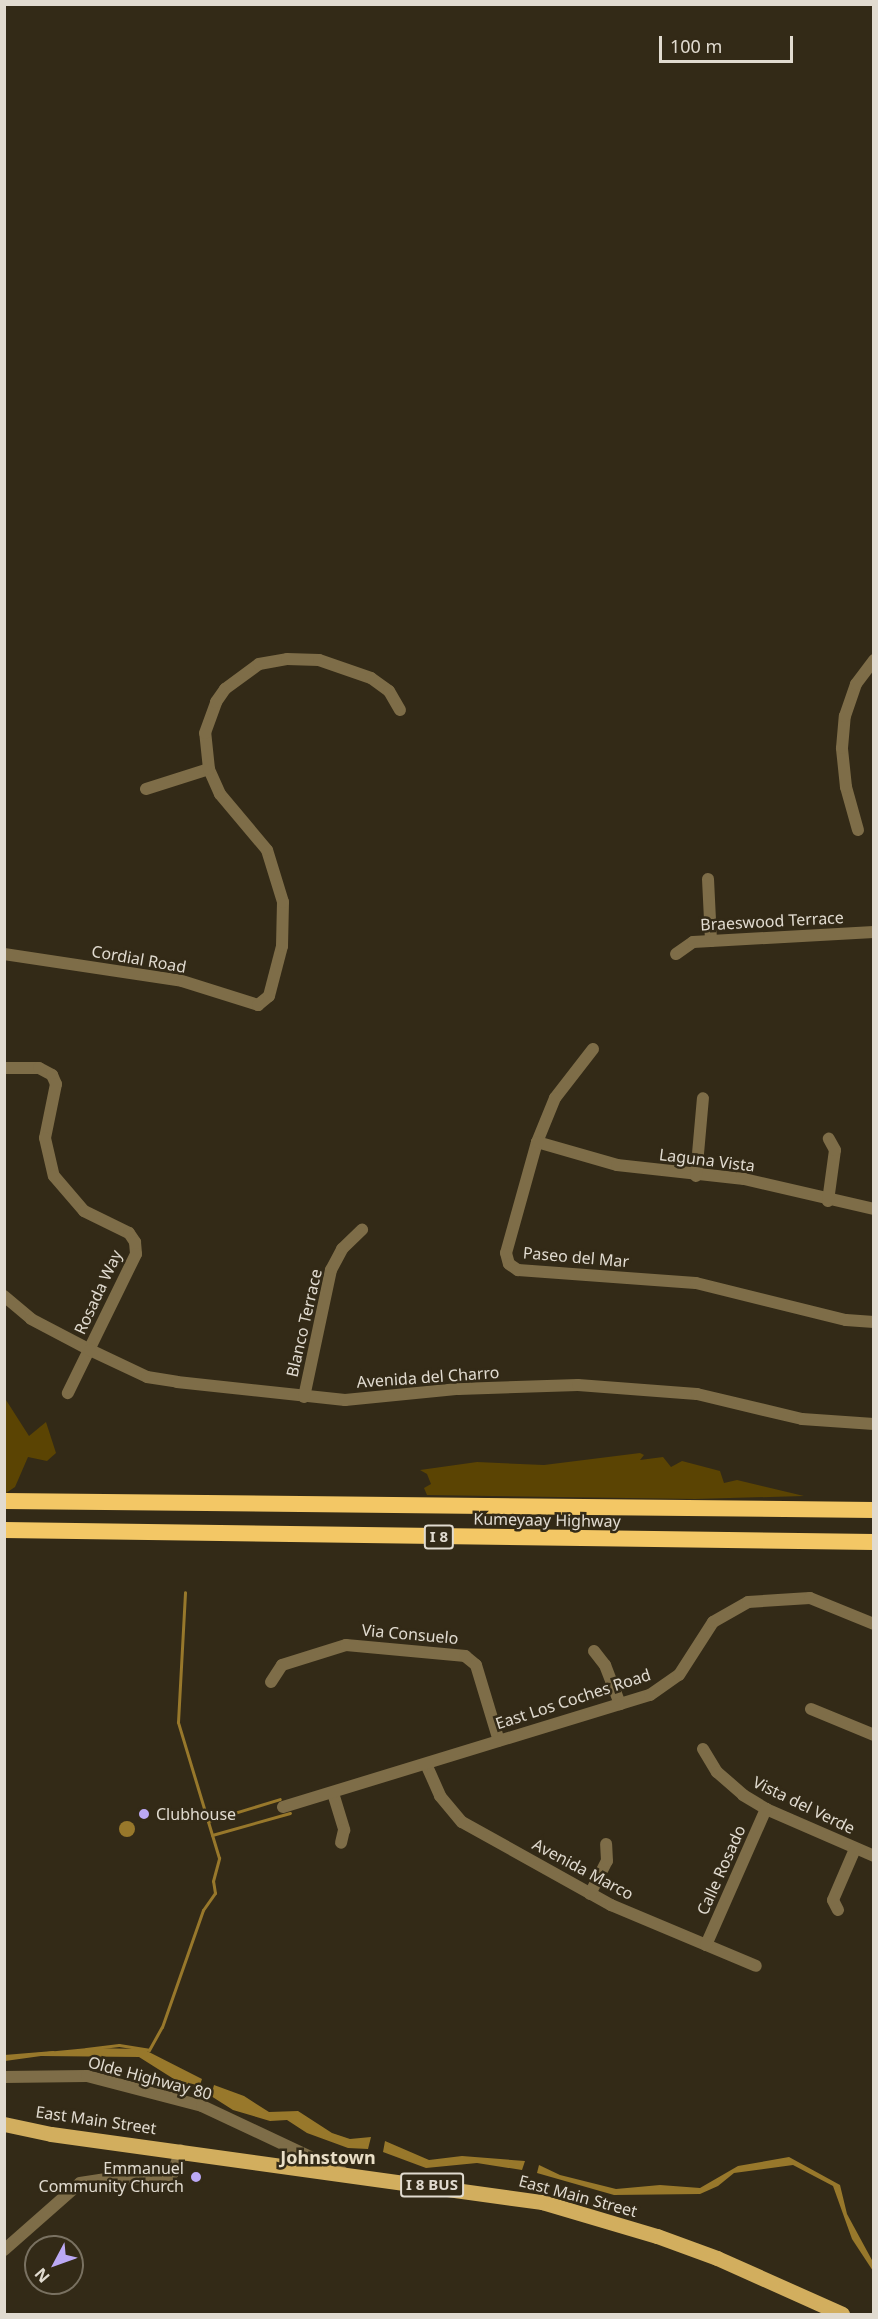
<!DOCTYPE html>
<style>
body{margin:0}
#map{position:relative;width:878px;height:2319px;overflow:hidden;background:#332a17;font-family:"Noto Sans",sans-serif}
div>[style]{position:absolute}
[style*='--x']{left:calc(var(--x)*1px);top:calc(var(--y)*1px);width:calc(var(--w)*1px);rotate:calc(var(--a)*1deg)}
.green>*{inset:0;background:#5b4403}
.water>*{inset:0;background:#98782b}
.round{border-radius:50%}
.stream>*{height:3px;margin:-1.5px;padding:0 1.5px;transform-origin:1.5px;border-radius:1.5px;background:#98782b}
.minor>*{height:12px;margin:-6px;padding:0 6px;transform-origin:6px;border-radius:6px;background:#7e6d48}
.major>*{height:15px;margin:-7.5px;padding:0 7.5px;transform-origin:7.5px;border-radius:7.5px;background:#d2ae5e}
.highway>*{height:16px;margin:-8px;padding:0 8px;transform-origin:8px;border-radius:8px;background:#f3c765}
.dots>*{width:16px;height:16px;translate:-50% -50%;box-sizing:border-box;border:3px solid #332a17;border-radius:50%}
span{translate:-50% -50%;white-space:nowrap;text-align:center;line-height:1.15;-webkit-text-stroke:5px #332a17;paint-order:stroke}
.shield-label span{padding:2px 4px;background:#332a17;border:2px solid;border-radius:4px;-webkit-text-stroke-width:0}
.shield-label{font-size:15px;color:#e1dbd0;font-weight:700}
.street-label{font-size:16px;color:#e1dbd0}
.poi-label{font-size:16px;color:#e1dbd0}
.left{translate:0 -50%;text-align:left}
.right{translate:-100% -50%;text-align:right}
.neighbourhood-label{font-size:18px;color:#e9dec6;font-weight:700}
.frame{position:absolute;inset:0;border:6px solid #e1dbd0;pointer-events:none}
.north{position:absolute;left:24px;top:2235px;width:60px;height:60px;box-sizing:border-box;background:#332a17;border:2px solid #797161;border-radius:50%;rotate:229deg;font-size:16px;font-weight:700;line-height:24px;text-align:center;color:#e1dbd0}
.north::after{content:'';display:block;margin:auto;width:21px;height:27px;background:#bca9f5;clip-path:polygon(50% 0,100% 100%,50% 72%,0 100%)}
.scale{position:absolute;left:659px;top:36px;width:134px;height:27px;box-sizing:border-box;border:3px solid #e1dbd0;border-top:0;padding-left:8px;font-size:18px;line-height:21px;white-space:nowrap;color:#e1dbd0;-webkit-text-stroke:4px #332a17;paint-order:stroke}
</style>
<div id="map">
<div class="green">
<i style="clip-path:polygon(4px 1385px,6px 1400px,29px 1436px,46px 1422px,56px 1453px,47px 1461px,28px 1457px,15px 1487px,6px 1493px)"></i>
<i style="clip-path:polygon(640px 1453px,644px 1455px,640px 1460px,663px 1457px,671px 1467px,682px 1461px,720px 1471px,724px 1483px,737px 1480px,804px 1496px,695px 1499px,427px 1495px,424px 1488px,431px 1484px,427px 1474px,420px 1470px,477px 1462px,544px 1465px)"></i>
</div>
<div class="water">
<i class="round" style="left:119px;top:1821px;width:16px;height:16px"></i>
<i style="clip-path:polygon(88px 2048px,143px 2049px,202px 2079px,199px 2088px,177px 2081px,139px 2057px,41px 2056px,5px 2061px,5px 2056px)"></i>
<i style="clip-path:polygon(214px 2085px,244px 2096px,269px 2112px,298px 2111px,332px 2133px,350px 2139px,371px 2137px,368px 2149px,348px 2148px,307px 2133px,287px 2120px,270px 2121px,233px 2110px,211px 2096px)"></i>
<i style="clip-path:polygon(385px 2141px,429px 2160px,462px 2156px,525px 2161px,522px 2170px,477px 2163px,426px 2168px,383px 2152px)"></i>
<i style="clip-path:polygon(789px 2157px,840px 2185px,847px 2214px,873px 2262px,873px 2271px,852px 2239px,833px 2186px,793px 2165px,734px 2173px,718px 2186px,700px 2194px,614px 2195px,537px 2173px,539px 2165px,560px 2175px,616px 2189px,660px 2185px,700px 2188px,738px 2166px)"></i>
</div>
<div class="stream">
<i style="--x:208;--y:1821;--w:75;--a:-17"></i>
<i style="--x:212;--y:1835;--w:81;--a:-15.8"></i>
<i style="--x:86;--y:2049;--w:33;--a:-7"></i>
<i style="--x:119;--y:2045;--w:30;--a:9"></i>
<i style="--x:149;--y:2050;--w:26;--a:-61"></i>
<i style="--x:162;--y:2027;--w:124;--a:-70.7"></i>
<i style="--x:203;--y:1910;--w:21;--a:-55"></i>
<i style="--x:215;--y:1893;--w:12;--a:-99"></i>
<i style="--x:213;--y:1881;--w:24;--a:-75"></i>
<i style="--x:219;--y:1858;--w:142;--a:-106.8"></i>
<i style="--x:178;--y:1722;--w:130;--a:-86.9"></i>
<i style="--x:4;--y:2056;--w:49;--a:-4.7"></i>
</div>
<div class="minor">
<i style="--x:146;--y:789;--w:66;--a:-17.6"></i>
<i style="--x:858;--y:830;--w:45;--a:-105.6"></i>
<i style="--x:846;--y:787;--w:39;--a:-96"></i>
<i style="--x:842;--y:748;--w:32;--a:-85"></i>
<i style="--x:845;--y:716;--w:34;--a:-71"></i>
<i style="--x:856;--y:684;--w:30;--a:-53"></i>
<i style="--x:708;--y:879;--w:62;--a:87.2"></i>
<i style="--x:4;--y:954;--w:180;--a:8.6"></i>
<i style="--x:182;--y:981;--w:80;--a:17.5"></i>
<i style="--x:258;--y:1005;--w:14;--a:-39"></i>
<i style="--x:269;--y:996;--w:52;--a:-75.4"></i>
<i style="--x:282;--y:946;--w:44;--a:-88.7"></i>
<i style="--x:283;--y:902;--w:54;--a:-107.1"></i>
<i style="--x:267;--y:850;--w:73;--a:-130"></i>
<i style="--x:220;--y:794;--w:27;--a:-114"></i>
<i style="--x:209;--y:769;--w:36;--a:-96"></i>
<i style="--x:205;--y:733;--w:33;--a:-70"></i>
<i style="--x:216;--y:702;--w:16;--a:-55"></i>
<i style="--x:225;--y:689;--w:42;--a:-36.3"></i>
<i style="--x:259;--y:664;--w:28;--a:-10"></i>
<i style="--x:287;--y:659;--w:32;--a:2"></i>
<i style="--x:319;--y:660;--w:55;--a:19.1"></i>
<i style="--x:371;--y:678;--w:22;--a:36"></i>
<i style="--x:389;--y:691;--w:22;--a:60"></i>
<i style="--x:676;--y:954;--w:21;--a:-35"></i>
<i style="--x:693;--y:942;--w:181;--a:-3.2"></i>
<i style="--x:593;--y:1049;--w:62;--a:127.8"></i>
<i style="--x:555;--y:1098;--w:48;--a:112.2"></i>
<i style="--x:537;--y:1142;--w:115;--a:105.6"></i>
<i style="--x:506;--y:1253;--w:11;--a:75"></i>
<i style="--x:509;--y:1264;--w:11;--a:34"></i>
<i style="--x:518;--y:1270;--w:178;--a:4.2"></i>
<i style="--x:696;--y:1283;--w:154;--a:13.9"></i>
<i style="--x:846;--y:1320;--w:28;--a:4"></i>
<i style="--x:4;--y:1068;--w:35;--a:0"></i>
<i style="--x:39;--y:1068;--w:15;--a:28"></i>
<i style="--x:52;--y:1075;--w:10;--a:66"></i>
<i style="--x:56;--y:1084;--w:55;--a:101.5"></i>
<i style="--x:45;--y:1138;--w:39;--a:77"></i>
<i style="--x:54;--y:1176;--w:46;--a:49.4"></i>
<i style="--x:84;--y:1211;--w:50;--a:26.1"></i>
<i style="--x:129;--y:1233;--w:11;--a:56"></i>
<i style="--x:135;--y:1242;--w:12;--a:85"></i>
<i style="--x:136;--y:1254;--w:155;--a:116.1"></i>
<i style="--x:537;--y:1142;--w:83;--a:16"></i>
<i style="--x:617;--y:1165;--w:128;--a:6.3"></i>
<i style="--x:744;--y:1179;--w:133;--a:13"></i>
<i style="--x:696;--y:1176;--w:78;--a:-84.9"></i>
<i style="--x:828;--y:1201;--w:51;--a:-82.2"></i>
<i style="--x:835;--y:1150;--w:13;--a:-119"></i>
<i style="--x:4;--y:1296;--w:35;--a:40"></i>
<i style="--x:31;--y:1319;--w:67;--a:27.7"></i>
<i style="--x:90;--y:1350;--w:63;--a:25.3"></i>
<i style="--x:147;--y:1377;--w:30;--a:9"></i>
<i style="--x:177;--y:1382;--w:169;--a:6.1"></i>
<i style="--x:345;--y:1400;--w:114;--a:-5.6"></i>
<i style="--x:458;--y:1389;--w:120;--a:-1.9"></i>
<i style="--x:578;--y:1385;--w:119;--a:4.3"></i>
<i style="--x:697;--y:1394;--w:108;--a:13.4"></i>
<i style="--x:802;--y:1419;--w:72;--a:4"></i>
<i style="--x:304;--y:1397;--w:130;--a:-78"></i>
<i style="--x:331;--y:1270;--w:24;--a:-62"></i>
<i style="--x:342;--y:1249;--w:28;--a:-44"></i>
<i style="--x:594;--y:1651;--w:18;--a:52"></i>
<i style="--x:605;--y:1665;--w:42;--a:69"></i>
<i style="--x:271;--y:1682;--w:20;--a:-57"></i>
<i style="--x:282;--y:1665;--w:67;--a:-17.4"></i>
<i style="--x:346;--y:1645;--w:120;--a:5.3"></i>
<i style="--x:465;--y:1656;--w:14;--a:39"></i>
<i style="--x:476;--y:1665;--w:79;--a:73.2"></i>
<i style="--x:811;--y:1709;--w:68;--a:22.4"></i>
<i style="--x:703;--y:1749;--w:27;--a:59"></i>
<i style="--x:717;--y:1772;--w:35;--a:41"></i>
<i style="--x:743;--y:1795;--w:27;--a:31"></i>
<i style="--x:766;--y:1809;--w:118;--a:23.5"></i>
<i style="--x:426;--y:1764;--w:35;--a:66"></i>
<i style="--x:440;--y:1796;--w:34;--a:50"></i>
<i style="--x:462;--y:1822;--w:171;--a:29.1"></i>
<i style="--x:611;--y:1905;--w:157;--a:22.8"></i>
<i style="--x:333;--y:1793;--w:39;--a:73"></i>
<i style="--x:344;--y:1830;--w:13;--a:103"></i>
<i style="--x:283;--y:1807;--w:384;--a:-17"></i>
<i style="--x:650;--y:1695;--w:35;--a:-35"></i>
<i style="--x:679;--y:1675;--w:63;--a:-57.3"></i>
<i style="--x:713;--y:1622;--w:40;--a:-29.7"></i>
<i style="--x:748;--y:1602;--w:62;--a:-3.7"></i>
<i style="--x:810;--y:1598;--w:69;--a:22.1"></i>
<i style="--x:590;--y:1894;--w:37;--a:-63"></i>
<i style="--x:607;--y:1861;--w:17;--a:-93"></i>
<i style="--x:838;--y:1910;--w:11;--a:-117"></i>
<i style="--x:833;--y:1900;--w:56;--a:-66.7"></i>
<i style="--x:706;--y:1945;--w:149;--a:-66.2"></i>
<i style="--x:4;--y:2077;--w:83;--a:-0.7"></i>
<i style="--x:87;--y:2076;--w:119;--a:14.6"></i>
<i style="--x:202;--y:2106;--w:155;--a:25.2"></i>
<i style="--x:4;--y:2250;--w:101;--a:-41.4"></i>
<i style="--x:80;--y:2183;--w:33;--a:-9"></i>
<i style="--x:113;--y:2178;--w:51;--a:1.1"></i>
<i style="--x:164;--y:2179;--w:11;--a:-34"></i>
<i style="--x:173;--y:2173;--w:24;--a:-71"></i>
</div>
<div class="major">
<i style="--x:4;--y:2124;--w:48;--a:12"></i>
<i style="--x:51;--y:2134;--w:496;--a:7.9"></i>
<i style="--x:542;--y:2202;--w:120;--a:16.5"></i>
<i style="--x:657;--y:2236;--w:64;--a:20.1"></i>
<i style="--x:717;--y:2258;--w:137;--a:24.1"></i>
</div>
<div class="highway">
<i style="--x:4;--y:1501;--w:870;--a:0.59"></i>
<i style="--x:4;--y:1530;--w:870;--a:0.79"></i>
</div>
<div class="dots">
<i style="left:144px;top:1814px;background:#bca9f5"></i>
<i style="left:196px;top:2177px;background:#bca9f5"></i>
</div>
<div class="shield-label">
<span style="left:439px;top:1537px">I 8</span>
<span style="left:432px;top:2185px">I 8 BUS</span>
</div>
<div class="street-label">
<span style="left:772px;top:921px;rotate:-3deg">Braeswood Terrace</span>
<span style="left:139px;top:959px;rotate:10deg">Cordial Road</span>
<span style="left:707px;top:1160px;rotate:7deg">Laguna Vista</span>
<span style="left:576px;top:1257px;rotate:5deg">Paseo del Mar</span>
<span style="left:98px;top:1292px;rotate:-65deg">Rosada Way</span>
<span style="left:304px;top:1323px;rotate:-77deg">Blanco Terrace</span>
<span style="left:428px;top:1377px;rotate:-4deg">Avenida del Charro</span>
<span style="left:547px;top:1520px;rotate:1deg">Kumeyaay Highway</span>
<span style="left:410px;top:1634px;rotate:5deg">Via Consuelo</span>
<span style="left:573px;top:1699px;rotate:-18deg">East Los Coches Road</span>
<span style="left:804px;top:1805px;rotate:26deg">Vista del Verde</span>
<span style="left:583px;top:1869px;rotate:28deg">Avenida Marco</span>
<span style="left:721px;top:1870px;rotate:-66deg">Calle Rosado</span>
<span style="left:150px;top:2078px;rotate:15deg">Olde Highway 80</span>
<span style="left:96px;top:2120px;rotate:8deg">East Main Street</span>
<span style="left:578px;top:2196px;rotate:15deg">East Main Street</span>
</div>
<div class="poi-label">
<span class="left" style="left:156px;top:1814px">Clubhouse</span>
<span class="right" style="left:184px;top:2177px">Emmanuel<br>Community Church</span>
</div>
<div class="neighbourhood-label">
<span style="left:328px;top:2157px">Johnstown</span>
</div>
<div class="frame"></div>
<div class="north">N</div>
<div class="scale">100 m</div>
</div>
